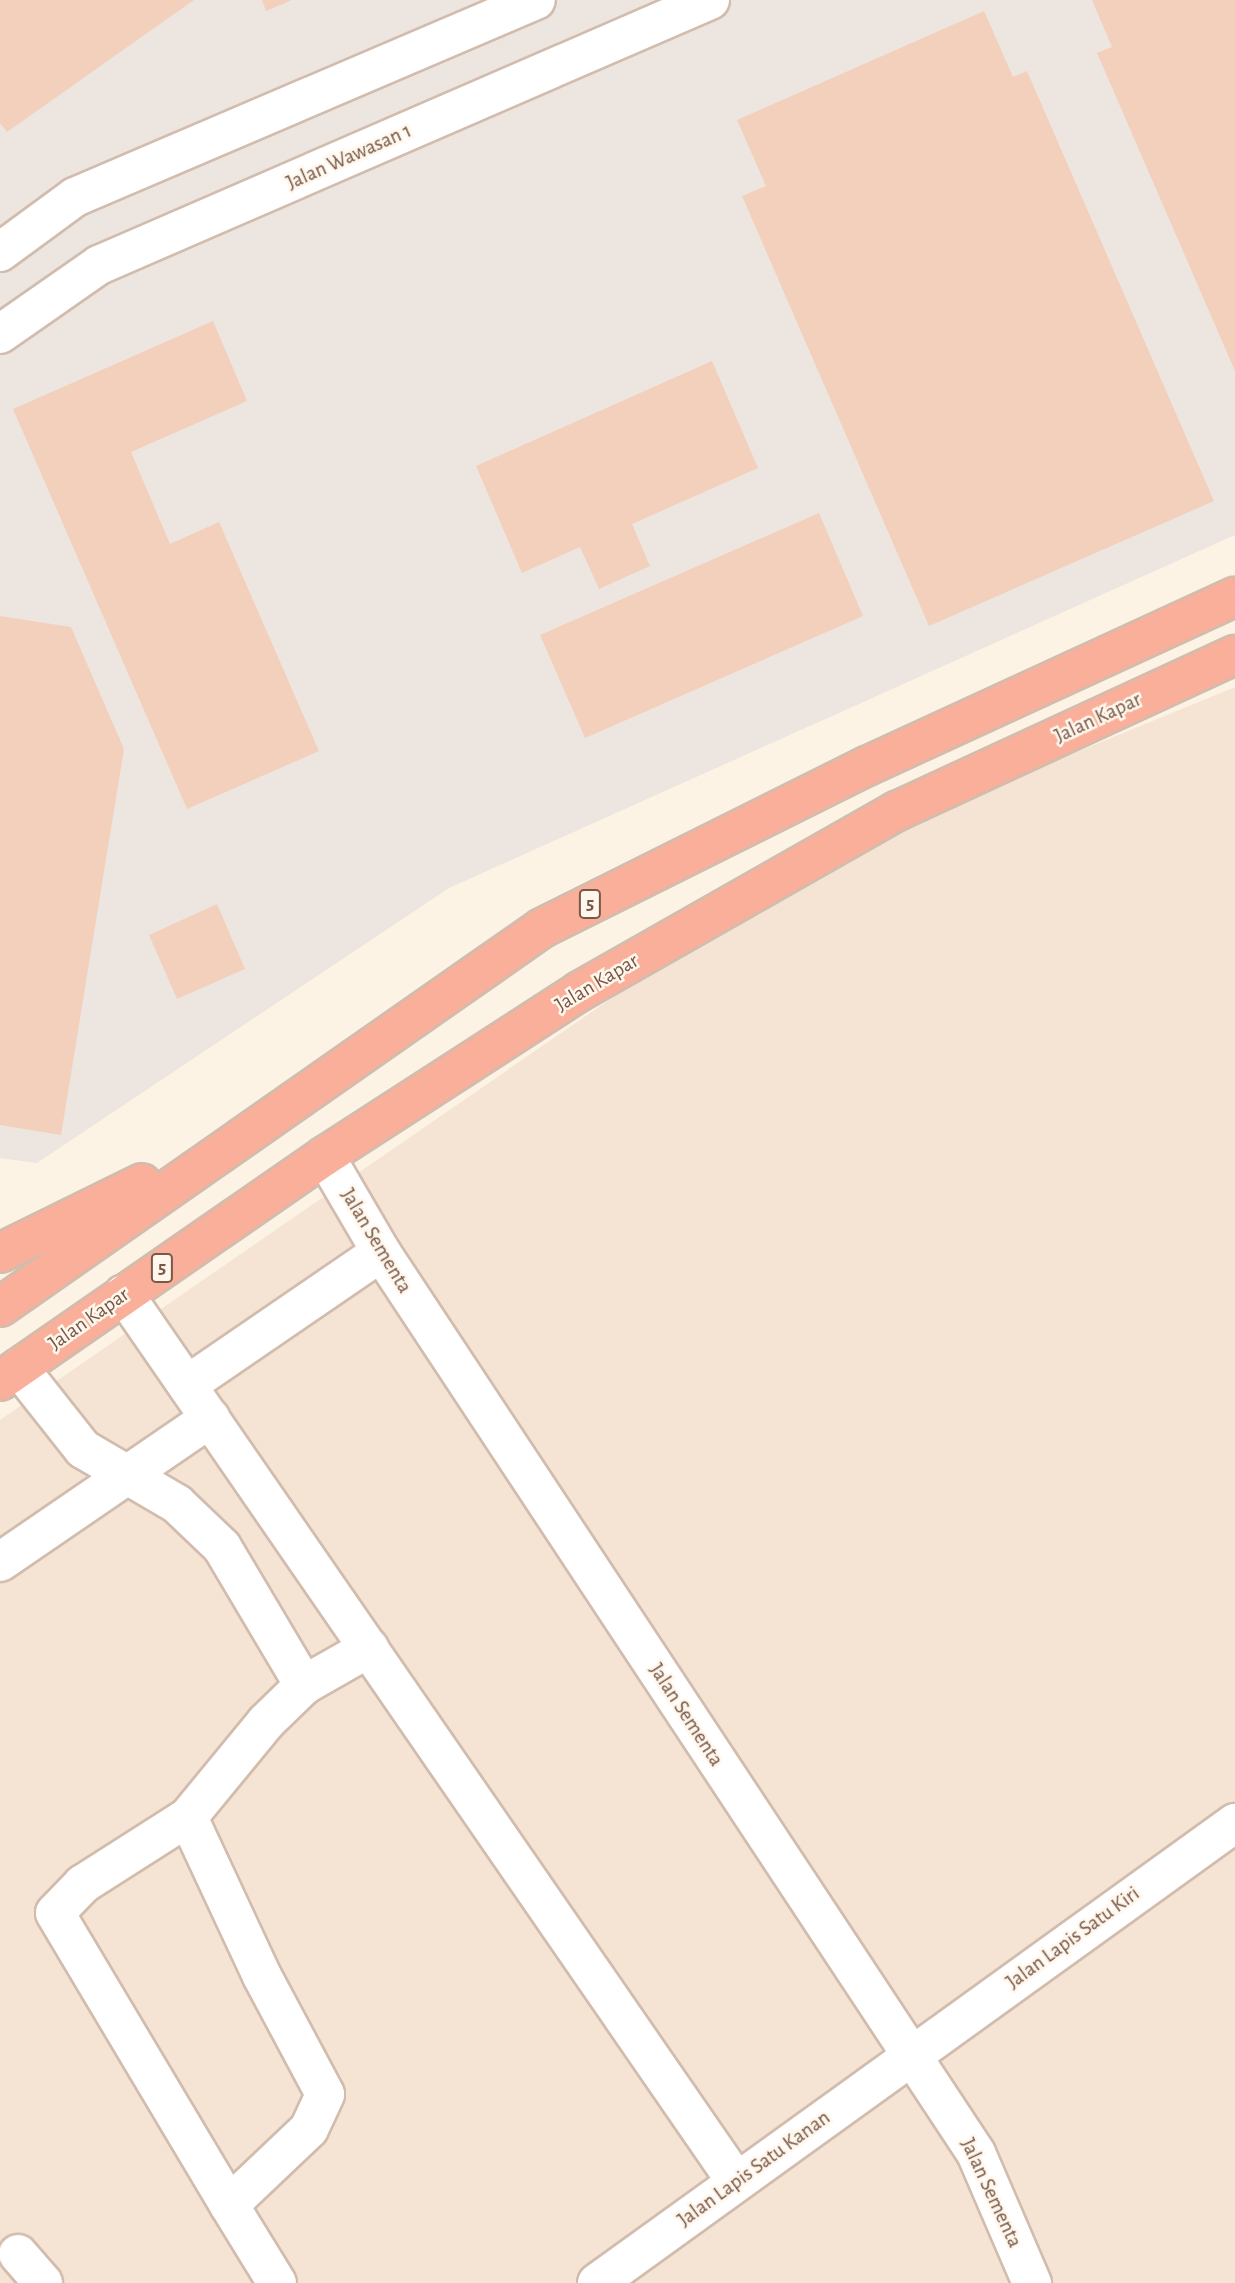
<!DOCTYPE html>
<style>
body{margin:0}
#map{position:relative;width:1235px;height:2283px;overflow:hidden;background:#fdf3e5;font-family:"Alegreya Sans",sans-serif}
div>[style]{position:absolute}
[style*='--x']{left:calc(var(--x)*1px);top:calc(var(--y)*1px);width:calc(var(--w)*1px);rotate:calc(var(--a)*1deg)}
.residential>*{inset:0;background:#f5e4d3}
.industrial>*{inset:0;background:#ede5df}
.building>*{inset:0;background:#f3d0bc}
.roads{filter:drop-shadow(2px 0 #d1bcad) drop-shadow(-2px 0 #d1bcad) drop-shadow(0 2px #d1bcad) drop-shadow(0 -2px #d1bcad)}
.minor>*{height:38px;margin:-19px;padding:0 19px;transform-origin:19px;border-radius:19px;background:#fff}
.highway>*{height:38px;margin:-19px;padding:0 19px;transform-origin:19px;border-radius:19px;background:#f9af9a}
span{translate:-50% -50%;white-space:nowrap;text-align:center;line-height:1.15;-webkit-text-stroke:5px #fff7ec;paint-order:stroke}
.shield-label span{padding:2px 5px;background:#fff7ec;border:2px solid;border-radius:5px;-webkit-text-stroke-width:0}
.shield-label{font-size:19px;color:#775849;font-weight:700}
.street-label{font-size:21px;color:#775849}
</style>
<div id="map">
<div class="residential">
<i style="clip-path:polygon(1235px 687px,1235px 2283px,0 2283px,0 1420px,809px 862px)"></i>
</div>
<div class="industrial">
<i style="clip-path:polygon(0 0,1235px 0,1235px 535px,449px 888px,37px 1163px,0 1158px)"></i>
</div>
<div class="building">
<i style="clip-path:polygon(0 0,194px 0,7px 132px,0 123px)"></i>
<i style="clip-path:polygon(262px 0,292px 0,266px 11px)"></i>
<i style="clip-path:polygon(1092px 0,1235px 0,1235px 371px,1097px 53px,1112px 47px)"></i>
<i style="clip-path:polygon(984px 11px,1013px 77px,1027px 71px,1214px 501px,929px 626px,742px 196px,766px 186px,737px 120px)"></i>
<i style="clip-path:polygon(213px 321px,247px 401px,131px 452px,170px 544px,219px 522px,319px 751px,187px 809px,13px 409px)"></i>
<i style="clip-path:polygon(712px 361px,758px 468px,632px 524px,650px 566px,599px 589px,580px 547px,522px 573px,476px 466px)"></i>
<i style="clip-path:polygon(819px 513px,863px 616px,585px 738px,540px 635px)"></i>
<i style="clip-path:polygon(0 616px,71px 627px,124px 749px,61px 1135px,0 1125px)"></i>
<i style="clip-path:polygon(217px 904px,245px 969px,177px 999px,149px 935px)"></i>
</div>
<div class="roads">
<div class="minor">
<i style="--x:0;--y:252;--w:93;--a:-36.3"></i>
<i style="--x:75;--y:197;--w:501;--a:-23.14"></i>
<i style="--x:0;--y:334;--w:121;--a:-34.9"></i>
<i style="--x:99;--y:265;--w:666;--a:-23.45"></i>
<i style="--x:325;--y:1156;--w:111;--a:59.7"></i>
<i style="--x:381;--y:1252;--w:1080;--a:56.56"></i>
<i style="--x:976;--y:2153;--w:142;--a:66.7"></i>
<i style="--x:124;--y:1294;--w:1078;--a:55.4"></i>
<i style="--x:19;--y:1368;--w:103;--a:51.7"></i>
<i style="--x:83;--y:1449;--w:109;--a:30.3"></i>
<i style="--x:177;--y:1504;--w:62;--a:43.7"></i>
<i style="--x:222;--y:1547;--w:161;--a:59.3"></i>
<i style="--x:187;--y:1385;--w:235;--a:-34.4"></i>
<i style="--x:0;--y:1562;--w:255;--a:-34.4"></i>
<i style="--x:188;--y:1817;--w:125;--a:147.5"></i>
<i style="--x:83;--y:1884;--w:40;--a:134"></i>
<i style="--x:55;--y:1913;--w:340;--a:59.2"></i>
<i style="--x:18;--y:2254;--w:38;--a:49"></i>
<i style="--x:277;--y:2283;--w:92;--a:-121.6"></i>
<i style="--x:229;--y:2205;--w:110;--a:-43.5"></i>
<i style="--x:309;--y:2129;--w:38;--a:-65"></i>
<i style="--x:325;--y:2094;--w:134;--a:-118.1"></i>
<i style="--x:262;--y:1976;--w:175;--a:-115"></i>
<i style="--x:188;--y:1817;--w:123;--a:-50.6"></i>
<i style="--x:266;--y:1722;--w:53;--a:-44.2"></i>
<i style="--x:304;--y:1685;--w:75;--a:-29.6"></i>
<i style="--x:597;--y:2283;--w:787;--a:-35.79"></i>
</div>
<div class="highway">
<i style="--x:0;--y:1253;--w:158;--a:-26.2"></i>
<i style="--x:0;--y:1307;--w:661;--a:-34.96"></i>
<i style="--x:542;--y:928;--w:363;--a:-26.5"></i>
<i style="--x:867;--y:766;--w:405;--a:-24.7"></i>
<i style="--x:0;--y:1381;--w:395;--a:-34.7"></i>
<i style="--x:325;--y:1156;--w:304;--a:-32.9"></i>
<i style="--x:580;--y:991;--w:365;--a:-29.6"></i>
<i style="--x:897;--y:811;--w:372;--a:-24.8"></i>
</div>
</div>
<div class="shield-label">
<span style="left:590px;top:904px">5</span>
<span style="left:162px;top:1268px">5</span>
</div>
<div class="street-label">
<span style="left:349px;top:157px;rotate:-24deg">Jalan Wawasan 1</span>
<span style="left:1098px;top:718px;rotate:-25deg">Jalan Kapar</span>
<span style="left:597px;top:983px;rotate:-31deg">Jalan Kapar</span>
<span style="left:376px;top:1241px;rotate:59deg">Jalan Sementa</span>
<span style="left:89px;top:1319px;rotate:-35deg">Jalan Kapar</span>
<span style="left:686px;top:1715px;rotate:57deg">Jalan Sementa</span>
<span style="left:1073px;top:1938px;rotate:-36deg">Jalan Lapis Satu Kiri</span>
<span style="left:754px;top:2169px;rotate:-36deg">Jalan Lapis Satu Kanan</span>
<span style="left:991px;top:2193px;rotate:65deg">Jalan Sementa</span>
</div>
</div>
